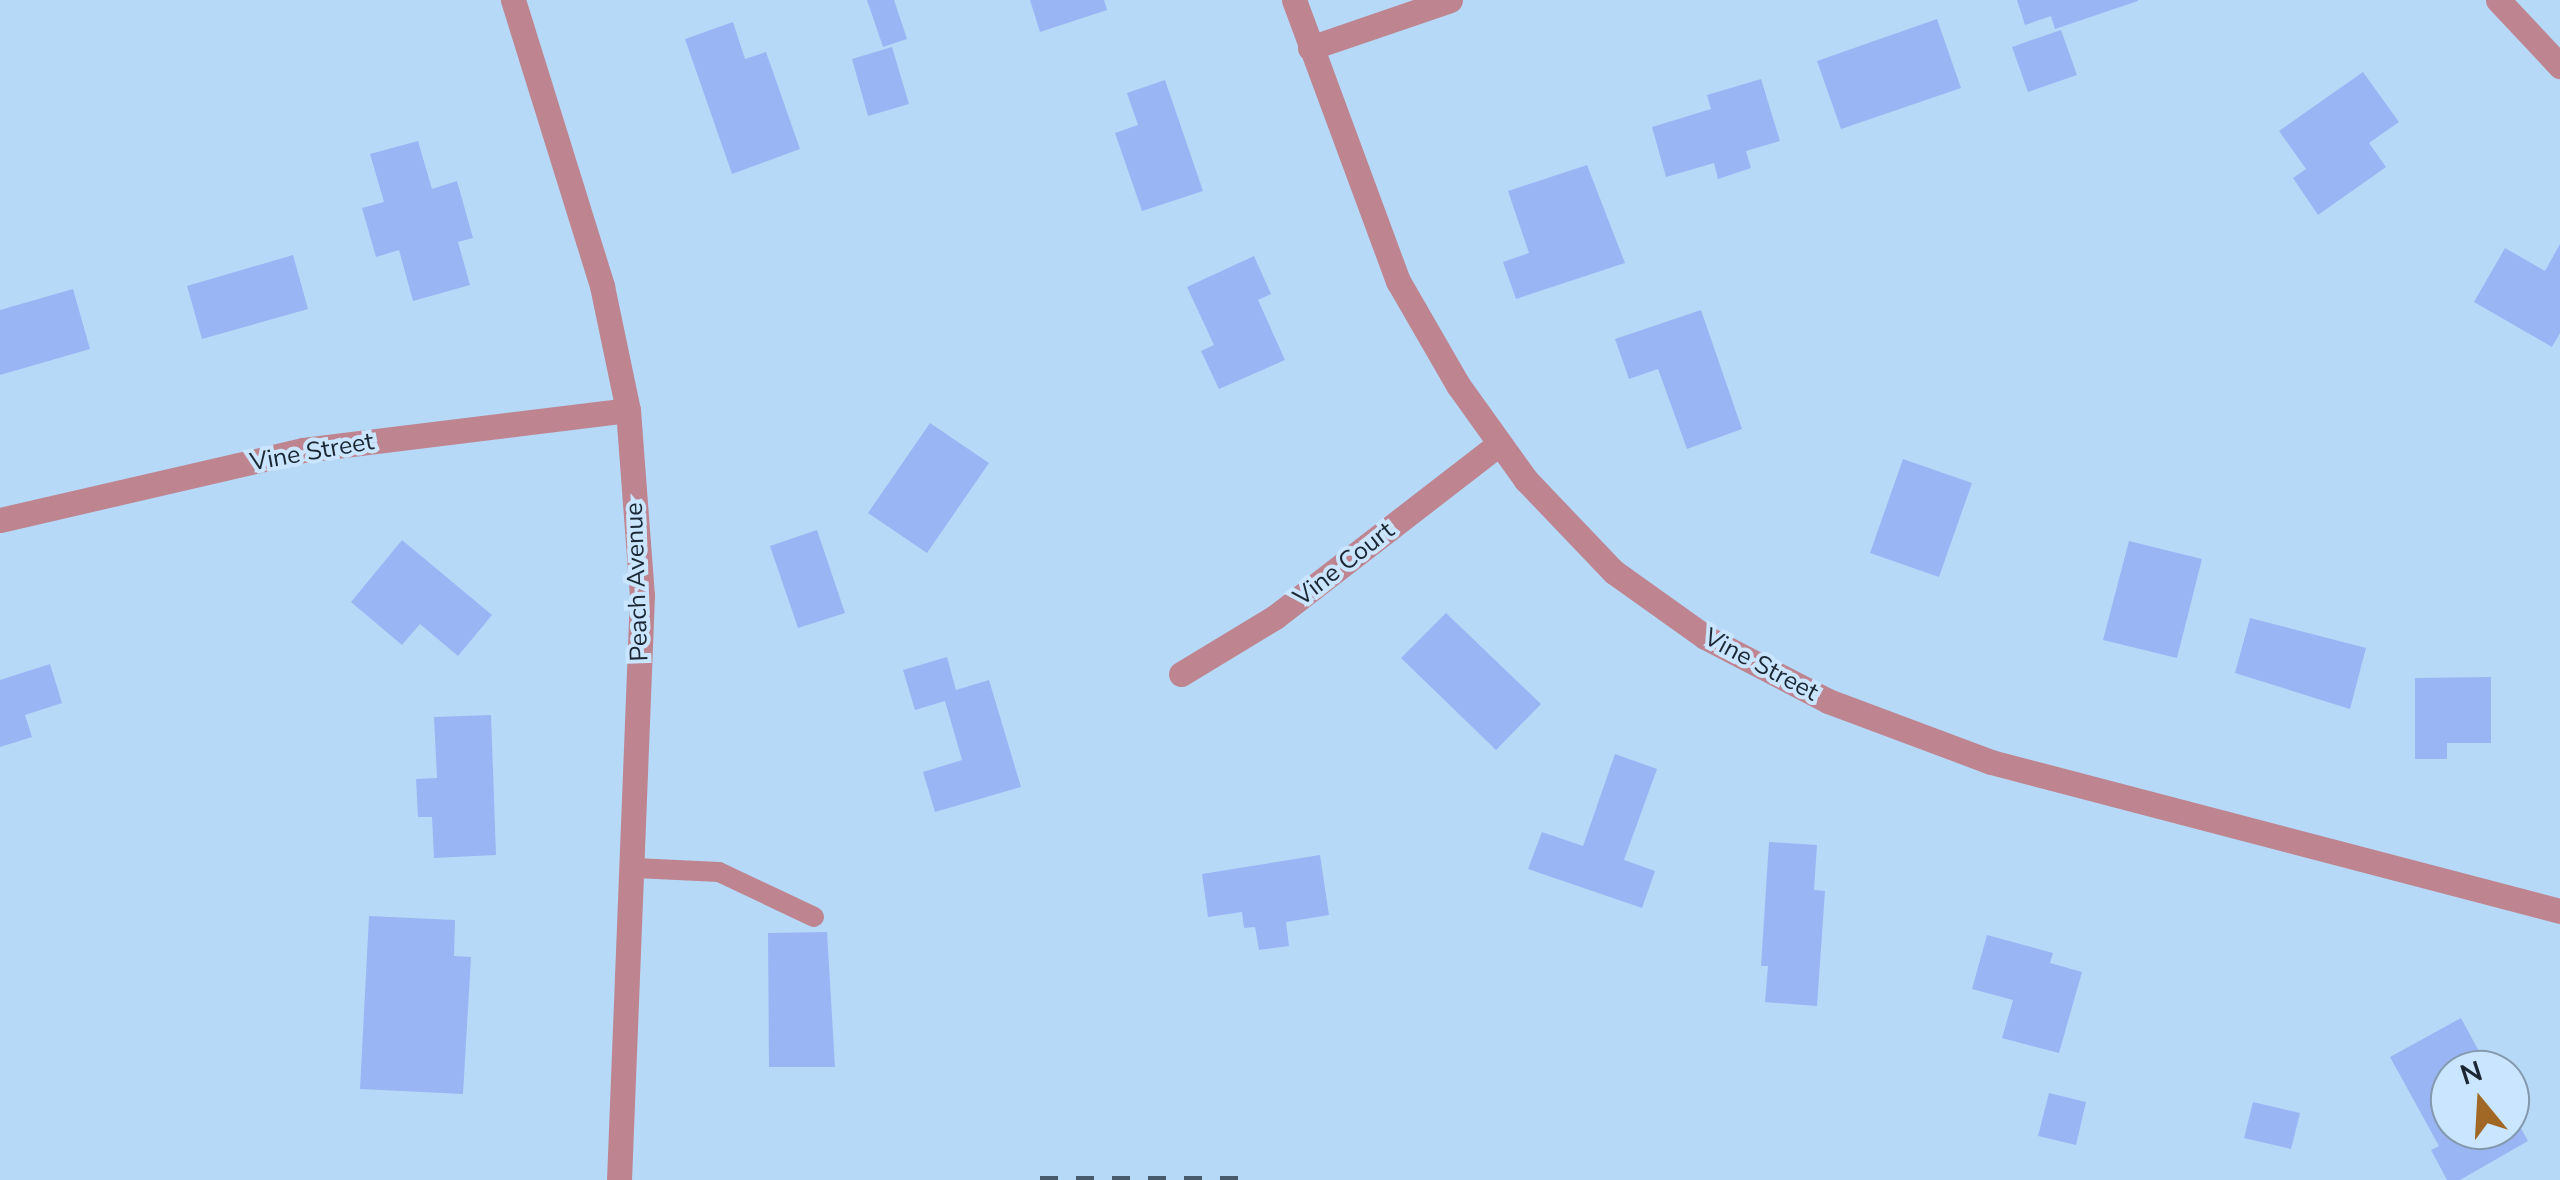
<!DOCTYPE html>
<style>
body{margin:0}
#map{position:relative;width:2560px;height:1180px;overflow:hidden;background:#b7d9f8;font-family:"Nunito Sans",sans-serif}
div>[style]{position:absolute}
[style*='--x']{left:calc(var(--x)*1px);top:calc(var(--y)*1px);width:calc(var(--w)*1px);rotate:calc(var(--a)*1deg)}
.building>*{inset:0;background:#9ab5f4}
.lane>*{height:20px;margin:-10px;padding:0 10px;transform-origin:10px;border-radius:10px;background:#be8590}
.street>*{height:25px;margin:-12.5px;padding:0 12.5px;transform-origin:12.5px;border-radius:12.5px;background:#be8590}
.rail>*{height:8px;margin-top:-4px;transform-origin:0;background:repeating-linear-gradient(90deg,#485b6c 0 18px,transparent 0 36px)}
span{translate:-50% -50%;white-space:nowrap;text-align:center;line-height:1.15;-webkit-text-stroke:8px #cae5ff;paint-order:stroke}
.street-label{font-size:25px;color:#1b2833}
.north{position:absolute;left:2430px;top:1050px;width:100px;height:100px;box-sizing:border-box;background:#cae5ff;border:2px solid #8499ad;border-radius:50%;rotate:342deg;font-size:28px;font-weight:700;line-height:40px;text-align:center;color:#1b2833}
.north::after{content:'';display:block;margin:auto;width:35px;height:45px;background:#a16825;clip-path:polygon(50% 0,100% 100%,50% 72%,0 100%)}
</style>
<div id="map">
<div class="building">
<i style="clip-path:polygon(867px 0,894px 0,907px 39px,883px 47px)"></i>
<i style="clip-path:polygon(1030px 0,1104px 0,1107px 10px,1040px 32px)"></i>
<i style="clip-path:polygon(2017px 0,2138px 0,2138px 1px,2055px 29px,2051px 16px,2025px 25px)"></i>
<i style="clip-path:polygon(1937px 19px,1961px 88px,1841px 129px,1817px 61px)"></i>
<i style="clip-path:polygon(733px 22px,745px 59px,766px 52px,800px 149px,732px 174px,685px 39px)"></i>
<i style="clip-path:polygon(2061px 30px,2077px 75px,2028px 92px,2012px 47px)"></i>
<i style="clip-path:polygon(892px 47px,909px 104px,868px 116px,852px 59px)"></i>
<i style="clip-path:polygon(2363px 72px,2399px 122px,2369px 143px,2386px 167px,2318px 215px,2293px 178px,2306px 169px,2279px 131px)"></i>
<i style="clip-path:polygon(1761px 79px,1780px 141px,1746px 151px,1751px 168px,1718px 179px,1714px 163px,1666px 177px,1652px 127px,1711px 109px,1707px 95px)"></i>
<i style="clip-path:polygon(1165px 80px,1203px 191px,1142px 211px,1115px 133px,1138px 125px,1127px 93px)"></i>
<i style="clip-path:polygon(418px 141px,432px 189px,457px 181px,473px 238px,458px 242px,470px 285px,413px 301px,399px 250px,376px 257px,362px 208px,384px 202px,370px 154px)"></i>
<i style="clip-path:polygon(1587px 165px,1625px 263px,1516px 299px,1503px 262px,1529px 253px,1508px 191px)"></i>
<i style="clip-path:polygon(2560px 244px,2560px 333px,2552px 347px,2474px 302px,2505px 248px,2545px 271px)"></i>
<i style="clip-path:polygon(293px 255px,308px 309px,202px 339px,187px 286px)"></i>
<i style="clip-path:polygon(1254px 256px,1271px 294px,1258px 300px,1285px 360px,1219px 389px,1201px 351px,1214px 345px,1187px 287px)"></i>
<i style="clip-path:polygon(73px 289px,90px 349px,0 375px,0 310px)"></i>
<i style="clip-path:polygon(1701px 310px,1742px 429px,1687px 449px,1658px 369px,1629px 379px,1615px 339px)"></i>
<i style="clip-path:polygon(930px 423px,989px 463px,927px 553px,868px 513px)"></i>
<i style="clip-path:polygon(1903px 459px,1972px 483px,1939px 577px,1870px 553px)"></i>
<i style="clip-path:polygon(817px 530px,845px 613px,798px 628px,770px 546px)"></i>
<i style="clip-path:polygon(402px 540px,492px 615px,458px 656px,420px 624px,402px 645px,351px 602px)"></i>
<i style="clip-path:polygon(2129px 541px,2202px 559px,2177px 658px,2103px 640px)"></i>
<i style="clip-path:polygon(1446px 613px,1541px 704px,1496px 750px,1401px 658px)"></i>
<i style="clip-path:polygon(2250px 618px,2366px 648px,2350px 709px,2235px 673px)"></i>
<i style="clip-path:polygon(947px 657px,956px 690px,989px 680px,1021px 787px,935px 812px,923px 772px,962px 760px,945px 701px,915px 710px,903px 670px)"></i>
<i style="clip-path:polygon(50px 664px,62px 703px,25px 715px,32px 737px,0 747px,0 680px)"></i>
<i style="clip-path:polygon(2491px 677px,2491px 743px,2447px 743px,2447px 759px,2415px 759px,2415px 678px)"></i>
<i style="clip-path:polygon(491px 715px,496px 855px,434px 858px,432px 817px,418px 817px,416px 779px,437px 778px,434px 717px)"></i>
<i style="clip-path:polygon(1615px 754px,1657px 769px,1624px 860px,1655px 871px,1642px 908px,1528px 869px,1542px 832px,1583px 846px)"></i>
<i style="clip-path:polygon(1769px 842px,1817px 845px,1814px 890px,1825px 891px,1817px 1006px,1765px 1002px,1768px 966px,1761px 966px)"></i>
<i style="clip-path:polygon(1320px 855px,1329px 915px,1286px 922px,1289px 946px,1259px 950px,1255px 927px,1244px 928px,1242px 912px,1208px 917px,1202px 874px)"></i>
<i style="clip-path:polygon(369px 916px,455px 920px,454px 956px,471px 957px,463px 1094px,360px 1089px)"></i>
<i style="clip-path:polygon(827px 932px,835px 1067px,769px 1067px,768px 933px)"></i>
<i style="clip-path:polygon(1987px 935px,2053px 953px,2050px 963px,2082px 972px,2059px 1053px,2002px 1038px,2013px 1000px,1972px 989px)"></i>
<i style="clip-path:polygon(2461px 1018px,2489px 1070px,2450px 1070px,2450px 1130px,2510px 1130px,2510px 1108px,2528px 1141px,2460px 1180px,2447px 1180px,2431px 1150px,2439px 1146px,2390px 1057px)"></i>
<i style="clip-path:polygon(2049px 1093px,2086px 1102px,2076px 1145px,2038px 1136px)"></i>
<i style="clip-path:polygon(2253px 1102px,2300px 1113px,2291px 1149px,2244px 1138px)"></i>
</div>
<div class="lane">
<i style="--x:635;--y:868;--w:84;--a:2.7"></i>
<i style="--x:719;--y:872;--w:105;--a:25.3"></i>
</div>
<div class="street">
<i style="--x:513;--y:0;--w:300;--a:72.7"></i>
<i style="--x:602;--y:286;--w:127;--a:78.2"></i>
<i style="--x:628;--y:410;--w:186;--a:85.7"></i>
<i style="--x:642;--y:595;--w:585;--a:92.25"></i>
<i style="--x:1294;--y:0;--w:300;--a:69.7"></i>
<i style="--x:1398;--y:281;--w:120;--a:60"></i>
<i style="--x:1458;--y:385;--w:117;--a:54.4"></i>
<i style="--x:1526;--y:480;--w:127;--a:46.3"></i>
<i style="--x:1614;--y:572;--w:112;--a:35.5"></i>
<i style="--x:1705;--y:637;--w:139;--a:27.5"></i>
<i style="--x:1828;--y:701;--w:174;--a:20.5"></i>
<i style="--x:1991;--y:762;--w:588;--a:14.67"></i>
<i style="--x:2498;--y:0;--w:91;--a:46.8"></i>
<i style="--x:1310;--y:48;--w:148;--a:-18.9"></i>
<i style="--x:0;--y:520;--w:311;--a:-13"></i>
<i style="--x:303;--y:450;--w:327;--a:-7"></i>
<i style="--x:1181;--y:674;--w:110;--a:-31.2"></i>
<i style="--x:1275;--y:617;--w:284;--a:-37.7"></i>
</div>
<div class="rail">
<i style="--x:1040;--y:1180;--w:202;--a:0"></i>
</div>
<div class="street-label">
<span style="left:312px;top:452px;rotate:-10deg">Vine Street</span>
<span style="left:1344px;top:564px;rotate:-38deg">Vine Court</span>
<span style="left:637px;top:582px;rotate:-92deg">Peach Avenue</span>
<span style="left:1761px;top:665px;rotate:28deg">Vine Street</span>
</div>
<div class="north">N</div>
</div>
